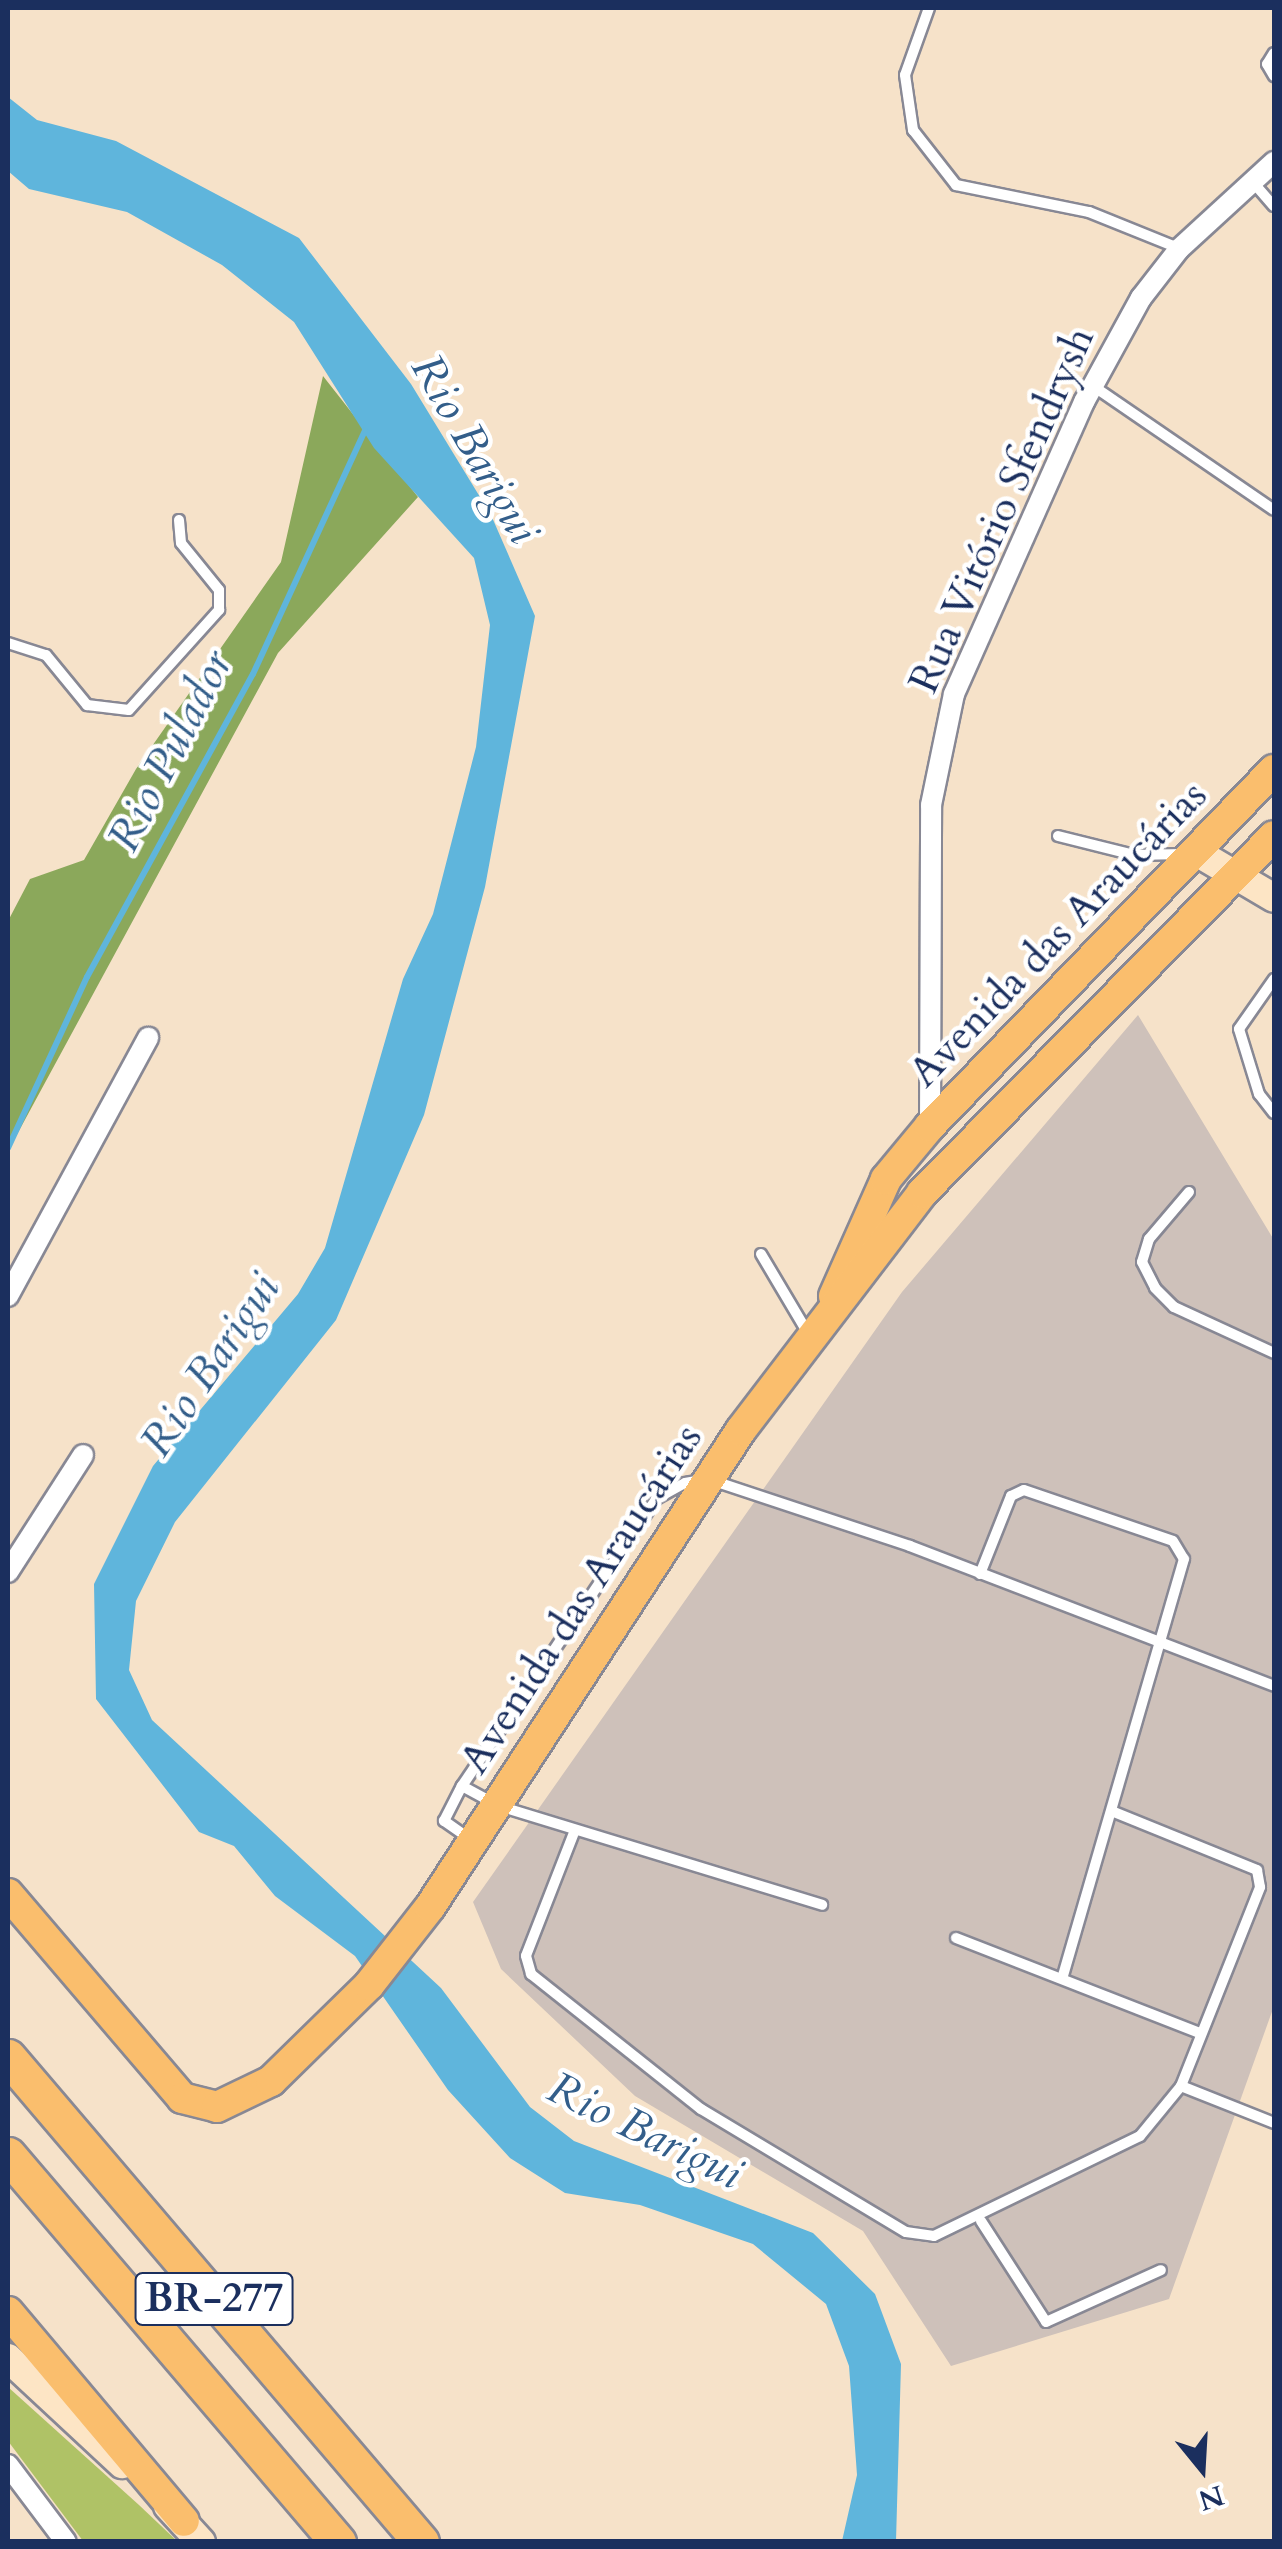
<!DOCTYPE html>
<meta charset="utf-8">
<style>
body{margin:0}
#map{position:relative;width:1282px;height:2549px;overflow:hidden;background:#f6e2c9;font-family:Cardo,serif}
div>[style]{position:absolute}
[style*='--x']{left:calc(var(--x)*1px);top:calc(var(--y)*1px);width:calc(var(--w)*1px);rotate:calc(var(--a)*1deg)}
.industrial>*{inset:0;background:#cec1ba}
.green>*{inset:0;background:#afc266}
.forest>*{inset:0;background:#8ba85b}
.water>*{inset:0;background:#5fb5dc}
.stream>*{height:6px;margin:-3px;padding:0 3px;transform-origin:3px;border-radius:3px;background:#5fb5dc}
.roads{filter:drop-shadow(2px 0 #888894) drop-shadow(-2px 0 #888894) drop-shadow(0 2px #888894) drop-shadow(0 -2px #888894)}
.lane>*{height:10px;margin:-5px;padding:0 5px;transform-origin:5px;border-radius:5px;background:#fff}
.street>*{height:20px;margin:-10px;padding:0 10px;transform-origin:10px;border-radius:10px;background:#fff}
.secondary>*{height:28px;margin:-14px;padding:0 14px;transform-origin:14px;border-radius:14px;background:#fde5c5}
.primary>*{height:30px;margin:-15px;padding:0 15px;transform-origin:15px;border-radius:15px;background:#fabe6d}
.highway>*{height:35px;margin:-17.5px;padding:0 17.5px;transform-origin:17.5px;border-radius:17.5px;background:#fabe6d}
span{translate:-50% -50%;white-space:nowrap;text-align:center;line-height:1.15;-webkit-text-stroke:9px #fff;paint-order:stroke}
.shield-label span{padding:2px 8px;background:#fff;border:2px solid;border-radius:8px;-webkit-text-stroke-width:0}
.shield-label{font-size:40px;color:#1b2f5e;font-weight:700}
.street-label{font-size:42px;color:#1b2f5e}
.water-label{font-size:45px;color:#335e8a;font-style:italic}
.frame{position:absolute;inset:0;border:10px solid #1b2f5e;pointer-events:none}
.north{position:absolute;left:1152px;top:2419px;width:100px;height:100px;-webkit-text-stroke:8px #fff;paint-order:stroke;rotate:162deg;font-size:28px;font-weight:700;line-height:40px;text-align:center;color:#1b2f5e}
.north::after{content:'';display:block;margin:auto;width:35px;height:45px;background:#1b2f5e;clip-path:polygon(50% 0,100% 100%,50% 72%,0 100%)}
</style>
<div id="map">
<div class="industrial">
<i style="clip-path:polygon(1138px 1015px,1274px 1240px,1274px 2006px,1169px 2299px,951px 2366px,863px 2231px,635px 2096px,501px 1969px,473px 1902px,902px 1292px)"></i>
</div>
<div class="green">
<i style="clip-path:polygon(8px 2387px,139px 2505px,177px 2541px,83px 2541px,8px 2441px)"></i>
</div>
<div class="forest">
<i style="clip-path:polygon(323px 376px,418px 497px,278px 653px,8px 1151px,8px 921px,30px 879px,84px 860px,136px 769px,281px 562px)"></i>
</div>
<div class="water">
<i style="clip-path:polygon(8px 97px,37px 120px,116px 141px,299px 238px,411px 384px,491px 515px,535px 616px,485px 887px,424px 1115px,336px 1320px,175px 1522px,136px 1601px,129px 1670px,152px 1720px,441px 1988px,530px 2107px,574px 2141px,813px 2233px,875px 2294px,901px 2364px,896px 2541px,842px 2541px,857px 2475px,849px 2366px,826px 2304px,753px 2244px,640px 2205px,565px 2193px,510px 2158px,448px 2090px,355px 1956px,275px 1896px,234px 1846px,199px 1832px,96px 1699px,94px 1584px,153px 1466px,298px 1294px,325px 1248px,403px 979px,433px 914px,476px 747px,490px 625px,474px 558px,374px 448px,294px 322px,222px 265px,127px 212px,29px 189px,8px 171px)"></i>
</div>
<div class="stream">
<i style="--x:8;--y:1148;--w:188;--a:-65.2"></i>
<i style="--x:87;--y:977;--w:345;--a:-61.3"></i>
<i style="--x:253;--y:674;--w:268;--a:-65.3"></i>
</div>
<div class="roads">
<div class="lane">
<i style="--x:929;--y:8;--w:71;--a:109.7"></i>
<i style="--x:905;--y:75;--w:56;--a:81.7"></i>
<i style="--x:913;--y:130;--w:70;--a:52"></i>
<i style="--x:956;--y:185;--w:136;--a:11.5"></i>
<i style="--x:1089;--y:212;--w:96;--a:22"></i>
<i style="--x:1274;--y:53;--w:13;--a:122"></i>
<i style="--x:1267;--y:64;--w:14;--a:60"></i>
<i style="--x:1252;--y:181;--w:33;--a:49"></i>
<i style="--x:1093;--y:386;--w:219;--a:34.4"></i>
<i style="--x:8;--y:643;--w:40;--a:18"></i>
<i style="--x:46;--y:655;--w:65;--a:50.6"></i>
<i style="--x:87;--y:705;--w:42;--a:6.8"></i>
<i style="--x:129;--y:710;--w:135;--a:-48"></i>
<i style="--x:219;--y:610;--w:20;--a:-90"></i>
<i style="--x:219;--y:590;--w:60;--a:-129"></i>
<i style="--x:181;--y:543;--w:23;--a:-95"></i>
<i style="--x:1058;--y:836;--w:78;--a:14"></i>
<i style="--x:1134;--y:855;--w:50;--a:-1.1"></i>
<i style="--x:1274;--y:979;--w:61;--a:125"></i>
<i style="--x:1239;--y:1029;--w:68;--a:72.9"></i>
<i style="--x:1259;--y:1094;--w:24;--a:52"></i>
<i style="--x:1189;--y:1192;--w:62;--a:130.4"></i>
<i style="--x:1149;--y:1239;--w:24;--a:107"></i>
<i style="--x:1142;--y:1262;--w:29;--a:63"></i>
<i style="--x:1155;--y:1288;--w:27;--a:45"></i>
<i style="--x:1174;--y:1307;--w:110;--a:24.7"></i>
<i style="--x:761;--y:1254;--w:94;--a:59.3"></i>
<i style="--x:980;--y:1574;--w:84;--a:-68.3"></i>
<i style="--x:1011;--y:1496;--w:14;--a:-25"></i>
<i style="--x:1024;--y:1490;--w:157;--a:18.9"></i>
<i style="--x:1173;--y:1541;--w:21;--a:59"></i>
<i style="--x:1184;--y:1559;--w:436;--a:106.2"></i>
<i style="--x:462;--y:1786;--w:42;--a:28.4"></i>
<i style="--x:499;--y:1806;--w:338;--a:17"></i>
<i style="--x:575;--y:1830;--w:135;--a:111.3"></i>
<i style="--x:526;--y:1956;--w:19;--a:74"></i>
<i style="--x:531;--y:1974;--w:217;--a:38.5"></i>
<i style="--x:701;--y:2109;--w:239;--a:31"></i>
<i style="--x:906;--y:2232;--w:28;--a:8"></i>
<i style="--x:934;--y:2236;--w:229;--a:-25.9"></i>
<i style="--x:1140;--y:2136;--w:65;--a:-50.6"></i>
<i style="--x:1181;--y:2086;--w:214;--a:-68.3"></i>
<i style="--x:1260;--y:1887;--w:17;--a:-100"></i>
<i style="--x:1257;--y:1870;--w:157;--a:-157.9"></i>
<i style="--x:470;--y:1839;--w:32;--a:-145"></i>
<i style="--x:444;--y:1821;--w:39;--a:-63"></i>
<i style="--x:462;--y:1786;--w:346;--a:-55.9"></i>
<i style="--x:656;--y:1499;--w:33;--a:-29"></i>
<i style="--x:685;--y:1483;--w:23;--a:-10"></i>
<i style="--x:708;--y:1479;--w:213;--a:18.3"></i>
<i style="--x:910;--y:1546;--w:390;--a:21"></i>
<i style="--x:956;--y:1938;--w:262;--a:21.3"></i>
<i style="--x:1181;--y:2086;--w:100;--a:21.7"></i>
<i style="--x:981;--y:2221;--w:120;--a:57.2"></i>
<i style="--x:1046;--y:2322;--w:126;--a:-24.3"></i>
</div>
<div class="street">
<i style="--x:930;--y:1126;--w:321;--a:-89.8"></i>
<i style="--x:931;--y:805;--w:113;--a:-78.3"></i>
<i style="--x:954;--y:694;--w:320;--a:-66"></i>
<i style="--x:1084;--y:402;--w:119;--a:-61.3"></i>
<i style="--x:1141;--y:298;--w:62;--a:-52.2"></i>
<i style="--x:1179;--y:249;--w:129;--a:-42.5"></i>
<i style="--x:8;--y:1296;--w:294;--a:-61.5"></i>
<i style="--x:8;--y:1572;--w:139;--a:-57.3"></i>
<i style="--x:8;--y:2465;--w:96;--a:53"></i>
</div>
<div class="secondary">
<i style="--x:1198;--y:853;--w:88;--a:30.6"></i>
<i style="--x:8;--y:2358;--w:156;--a:42.9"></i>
<i style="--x:168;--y:2506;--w:49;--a:47.5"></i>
</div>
<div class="primary">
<i style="--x:834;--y:1296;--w:128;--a:-66"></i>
<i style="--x:886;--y:1179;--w:69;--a:-50.3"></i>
<i style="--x:930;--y:1126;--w:495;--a:-46"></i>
<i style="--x:8;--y:1894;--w:268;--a:49.5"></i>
<i style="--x:182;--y:2098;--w:36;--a:14"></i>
<i style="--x:217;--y:2107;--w:60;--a:-25.7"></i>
<i style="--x:271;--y:2081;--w:137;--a:-44.4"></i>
<i style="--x:369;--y:1985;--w:99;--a:-52"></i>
<i style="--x:430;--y:1907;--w:569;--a:-56.9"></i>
<i style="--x:741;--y:1430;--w:298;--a:-52.6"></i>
<i style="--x:922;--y:1193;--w:501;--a:-45.4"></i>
<i style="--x:8;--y:2312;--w:273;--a:49.9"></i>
</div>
<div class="highway">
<i style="--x:8;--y:2057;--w:637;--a:49.58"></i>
<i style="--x:8;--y:2155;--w:509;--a:49.55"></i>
</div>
</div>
<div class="shield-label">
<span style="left:214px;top:2299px">BR-277</span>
</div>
<div class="street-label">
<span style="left:1002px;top:510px;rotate:-66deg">Rua Vitório Sfendrysh</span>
<span style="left:1058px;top:934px;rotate:-46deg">Avenida das Araucárias</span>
<span style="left:581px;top:1599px;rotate:-57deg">Avenida das Araucárias</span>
</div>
<div class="water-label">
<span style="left:475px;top:449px;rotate:60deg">Rio Barigui</span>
<span style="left:170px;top:751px;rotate:-63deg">Rio Pulador</span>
<span style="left:210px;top:1365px;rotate:-56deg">Rio Barigui</span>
<span style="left:645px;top:2131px;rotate:26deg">Rio Barigui</span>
</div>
<div class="frame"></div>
<div class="north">N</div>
</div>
